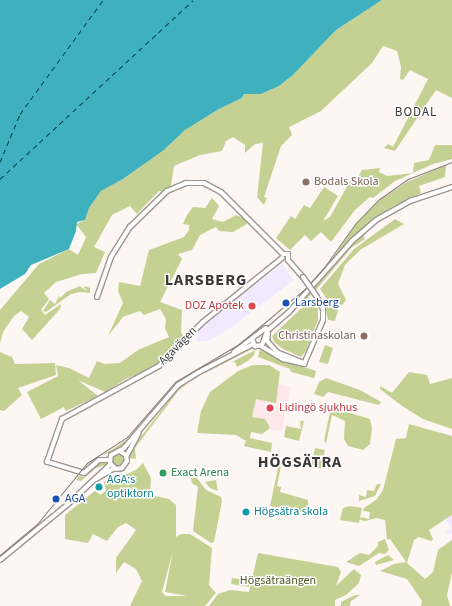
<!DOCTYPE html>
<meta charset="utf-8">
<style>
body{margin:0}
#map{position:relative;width:452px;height:606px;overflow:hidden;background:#fef6f3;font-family:"Source Sans 3",sans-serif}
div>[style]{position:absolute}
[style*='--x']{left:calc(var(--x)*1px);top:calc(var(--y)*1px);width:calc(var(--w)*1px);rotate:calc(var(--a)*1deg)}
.commercial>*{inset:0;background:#f3e9ff}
.medical>*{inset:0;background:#fee8e9}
.green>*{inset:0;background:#c4d192}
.round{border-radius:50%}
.water>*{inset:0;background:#3eb0be}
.ferry>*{height:1px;margin-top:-0.5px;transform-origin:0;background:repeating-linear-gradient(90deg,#053b41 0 5px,transparent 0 9px)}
.roads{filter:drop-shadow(1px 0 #9e9591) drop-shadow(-1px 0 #9e9591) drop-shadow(0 1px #9e9591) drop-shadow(0 -1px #9e9591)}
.secondary>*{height:4px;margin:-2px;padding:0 2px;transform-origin:2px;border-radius:2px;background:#fff}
.tram>*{height:1px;margin:-0.5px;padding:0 0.5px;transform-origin:0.5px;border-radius:0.5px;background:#847f7d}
.bridges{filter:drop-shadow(1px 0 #9e9591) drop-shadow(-1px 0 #9e9591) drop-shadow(0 1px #9e9591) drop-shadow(0 -1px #9e9591)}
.secondary-bridge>*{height:4px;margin:-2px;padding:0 2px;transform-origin:2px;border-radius:2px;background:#fff}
.dots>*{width:11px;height:11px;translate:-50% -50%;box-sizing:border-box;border:2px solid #fff;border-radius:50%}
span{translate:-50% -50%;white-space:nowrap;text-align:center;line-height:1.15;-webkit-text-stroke:3px #fff;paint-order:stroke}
.education-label{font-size:12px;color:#785e54}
.left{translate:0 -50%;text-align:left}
.right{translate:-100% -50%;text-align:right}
.transit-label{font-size:12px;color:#164399}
.health-label{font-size:12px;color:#be3a42}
.street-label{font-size:12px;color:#3c3837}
.leisure-label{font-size:12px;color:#27864d}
.culture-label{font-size:12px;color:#0d838f}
.park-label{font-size:12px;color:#4e5720}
.neighbourhood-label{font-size:13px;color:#3c3837;letter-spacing:1px}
.district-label{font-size:16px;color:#3c3837;font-weight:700;letter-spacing:1px}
</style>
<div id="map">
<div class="commercial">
<i style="clip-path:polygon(282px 264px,294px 280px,226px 331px,208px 341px,196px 342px,199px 329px,212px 317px)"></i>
<i style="clip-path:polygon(452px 515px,452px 533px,448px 535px,446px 532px,451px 528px,446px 520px)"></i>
</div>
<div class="medical">
<i style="clip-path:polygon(278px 384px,291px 387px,282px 431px,269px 429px,250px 418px,254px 397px)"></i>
</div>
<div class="green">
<i style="clip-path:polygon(382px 0,452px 0,452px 98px,436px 90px,395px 151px,384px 148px,388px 144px,393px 147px,428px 79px,410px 70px,403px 80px,400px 79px,401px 67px,397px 51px,383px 46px,372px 63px,321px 111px,289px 127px,292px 135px,281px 146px,264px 197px,267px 198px,264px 205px,257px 197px,263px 143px,255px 144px,245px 153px,245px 145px,233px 137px,226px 141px,222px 151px,200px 155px,174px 166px,171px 185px,163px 192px,159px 191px,137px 214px,130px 206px,112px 215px,94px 247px,105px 252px,96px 273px,82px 274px,56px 282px,44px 293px,49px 299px,41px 310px,45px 315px,61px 304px,60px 309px,32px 340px,22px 329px,29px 317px,21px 311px,14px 316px,3px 332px,0 344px,0 310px,39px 264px,69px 249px,78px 255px,86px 237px,76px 224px,85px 220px,89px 208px,101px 191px,123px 179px,164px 150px,185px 130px,219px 109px,242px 98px,244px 94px,261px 94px,279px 86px,293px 75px,336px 30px)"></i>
<i style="clip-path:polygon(435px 145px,452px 145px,452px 159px,433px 164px,413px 173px,395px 181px,373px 198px,370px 197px,355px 210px,331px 242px,321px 232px,311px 241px,305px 235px,290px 250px,276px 238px,291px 216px,295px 219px,304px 205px,310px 208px,324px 187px,338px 196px,323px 221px,330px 217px,350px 181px,356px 180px,362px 170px,380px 168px,379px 172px,387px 176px,413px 173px,414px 163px,429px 160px)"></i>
<i style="clip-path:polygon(446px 165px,445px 177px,419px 186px,421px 193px,392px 207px,365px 226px,325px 270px,357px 222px,377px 202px,407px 182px)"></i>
<i style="clip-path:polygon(212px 198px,219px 206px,212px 219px,223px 222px,236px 215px,245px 219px,247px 224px,233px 232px,219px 231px,216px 227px,200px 235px,192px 250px,178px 254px,182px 259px,160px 302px,182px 310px,181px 332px,184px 337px,158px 365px,126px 379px,105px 392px,78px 380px,98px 396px,66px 411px,64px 407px,41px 419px,27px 392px,58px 376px,56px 365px,69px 368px,89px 378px,97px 361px,104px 364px,120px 363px,138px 350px,169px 337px,165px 328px,166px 319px,160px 309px,144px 315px,140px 311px,123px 317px,108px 336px,123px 303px,118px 291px,119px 282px,140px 286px,149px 250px,184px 237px,189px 230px,189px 225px,183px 224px,187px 215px,193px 207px,205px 208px)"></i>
<i style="clip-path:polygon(395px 219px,404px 224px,360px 250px,345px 265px,338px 284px,346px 300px,342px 305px,327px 299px,320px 289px,354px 249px)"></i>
<i style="clip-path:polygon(363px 235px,365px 239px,351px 248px,316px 290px,315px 287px,347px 251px)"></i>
<i style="clip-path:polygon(80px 286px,85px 290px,88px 290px,84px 288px,84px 286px,90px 288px,90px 293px,80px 292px,71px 294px,46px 312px,43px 311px,50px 300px,55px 304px,59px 296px,60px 298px,66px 292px)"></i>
<i style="clip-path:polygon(309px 292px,311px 295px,272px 331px,268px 342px,270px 331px)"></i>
<i style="clip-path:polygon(312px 298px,318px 306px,318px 320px,306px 351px,301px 357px,283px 349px,274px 342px,272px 336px)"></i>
<i style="clip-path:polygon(323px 299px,338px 310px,335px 321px,328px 320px)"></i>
<i style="clip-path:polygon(325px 345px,333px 348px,328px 364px,319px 362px)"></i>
<i style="clip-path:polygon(250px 347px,254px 348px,192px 380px,179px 390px,135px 448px,136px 459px,129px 458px,135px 444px,179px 388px)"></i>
<i style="clip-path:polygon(260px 349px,283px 360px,316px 371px,314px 378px,291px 372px,290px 369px,258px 357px)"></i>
<i style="clip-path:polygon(255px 350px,254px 355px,248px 361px,237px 367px,235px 362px,232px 362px)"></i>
<i style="clip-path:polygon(0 352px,12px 357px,15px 364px,55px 363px,56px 375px,18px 388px,22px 395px,4px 411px,0 410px)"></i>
<i style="clip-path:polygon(253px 365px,269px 365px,280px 372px,276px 403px,256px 399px,252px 417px,265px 419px,270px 428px,262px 434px,251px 432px,250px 438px,272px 443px,271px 452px,244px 446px,246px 441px,236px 435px,197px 433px,201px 411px,210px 392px,238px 371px)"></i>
<i style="clip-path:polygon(409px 372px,427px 375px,430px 384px,452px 378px,452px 429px,423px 419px,402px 406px,380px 389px,380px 386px,381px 383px,380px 386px,392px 393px)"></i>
<i style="clip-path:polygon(326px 378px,360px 390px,381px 402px,379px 405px,328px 392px,323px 397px,314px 394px,319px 382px)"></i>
<i style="clip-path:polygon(330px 412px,347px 412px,370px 419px,372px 428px,370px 444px,363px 450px,348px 446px,344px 439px,345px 421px,332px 415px,326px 443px,324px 441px)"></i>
<i style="clip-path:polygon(300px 421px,304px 421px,299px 441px,284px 437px,286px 426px,301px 429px)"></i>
<i style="clip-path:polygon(409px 424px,452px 436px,452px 515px,429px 530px,433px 539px,431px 541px,419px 537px,414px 540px,407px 563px,425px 579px,433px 572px,438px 550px,452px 540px,452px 572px,447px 595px,450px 606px,421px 606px,422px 601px,407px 579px,380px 571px,394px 564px,406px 562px,390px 539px,387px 540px,385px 520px,376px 518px,366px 521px,360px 520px,361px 517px,369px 519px,370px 512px,363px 511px,364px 508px,377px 499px,383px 490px,396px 439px,406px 438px)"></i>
<i style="clip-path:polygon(129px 438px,119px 450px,102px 455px,113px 449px)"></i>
<i style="clip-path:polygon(315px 448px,325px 450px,321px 469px,311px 466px)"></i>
<i class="round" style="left:112px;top:454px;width:12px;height:12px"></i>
<i style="clip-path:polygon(99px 461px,107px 462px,108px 464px,96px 468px,81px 481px,76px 480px,79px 476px,84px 477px,88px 474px)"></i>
<i style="clip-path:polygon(evenodd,143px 463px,151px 478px,150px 495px,169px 499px,176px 505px,176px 537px,181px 534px,190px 534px,212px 548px,209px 585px,216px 593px,205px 606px,130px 606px,142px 581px,136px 569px,124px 562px,116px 573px,116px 558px,136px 530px,126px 523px,118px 527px,107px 541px,93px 534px,88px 543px,65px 539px,65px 515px,96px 490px,100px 495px,106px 491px,104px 482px,117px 474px,125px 475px,136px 470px,143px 463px,173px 551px,165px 592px,187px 596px,166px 596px,162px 592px,173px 551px)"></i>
<i style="clip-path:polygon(281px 466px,277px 486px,281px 487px,280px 492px,308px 500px,308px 511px,299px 512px,270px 506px,278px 468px)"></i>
<i style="clip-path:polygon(191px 478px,197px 478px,206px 490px,221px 497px,222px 501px,214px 542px,211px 543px,193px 531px,198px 487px,192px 483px)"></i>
<i style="clip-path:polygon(216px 480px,218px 491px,210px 488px,205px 482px)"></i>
<i style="clip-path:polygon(377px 484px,381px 484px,375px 496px,359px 501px,359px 495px,366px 497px,367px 490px,374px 491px)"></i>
<i style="clip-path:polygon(350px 506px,362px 508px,359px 523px,340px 520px,343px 508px)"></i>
<i style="clip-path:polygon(385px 539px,389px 550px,385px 554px,379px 553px,359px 566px,346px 562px,360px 553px,369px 555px,378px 546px,378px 542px)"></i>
<i style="clip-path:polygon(258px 553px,338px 567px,341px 572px,336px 586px,354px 569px,361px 575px,359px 583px,346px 595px,335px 600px,335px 606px,209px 606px,218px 594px,230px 590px,249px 592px)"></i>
<i style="clip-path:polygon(388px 555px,394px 560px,376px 565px,375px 562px)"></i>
<i style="clip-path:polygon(232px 578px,250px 581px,249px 587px,231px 584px)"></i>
<i style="clip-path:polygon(355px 595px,360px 595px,351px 601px,350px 606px,341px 606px,341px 602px)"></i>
</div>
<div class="water">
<i style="clip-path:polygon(0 0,382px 0,336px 30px,293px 75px,279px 86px,261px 94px,244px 94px,242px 98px,219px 109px,185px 130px,164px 150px,123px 179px,101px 191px,89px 208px,85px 220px,77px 222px,76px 231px,69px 249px,31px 265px,25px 274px,0 289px)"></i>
</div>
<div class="ferry">
<i style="--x:0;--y:162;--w:52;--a:-67.4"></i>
<i style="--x:20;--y:114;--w:141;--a:-53.9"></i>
<i style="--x:0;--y:179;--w:263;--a:-42.8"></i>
</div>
<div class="roads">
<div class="secondary">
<i style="--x:283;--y:254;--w:5;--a:0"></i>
<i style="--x:288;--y:254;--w:6;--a:90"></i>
<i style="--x:288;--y:260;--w:23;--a:49"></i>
<i style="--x:97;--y:297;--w:42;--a:-70.7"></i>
<i style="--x:111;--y:257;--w:36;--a:-58"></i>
<i style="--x:130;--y:227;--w:52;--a:-44.2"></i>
<i style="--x:167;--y:191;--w:21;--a:-23"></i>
<i style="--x:186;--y:183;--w:18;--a:0"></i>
<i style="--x:204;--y:183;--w:19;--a:28"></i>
<i style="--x:221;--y:192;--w:88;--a:45"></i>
<i style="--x:268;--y:333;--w:8;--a:97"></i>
<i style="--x:267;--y:341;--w:15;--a:48"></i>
<i style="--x:252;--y:339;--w:8;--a:67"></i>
<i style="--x:255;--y:346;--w:7;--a:-8"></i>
<i style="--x:262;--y:345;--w:15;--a:-70"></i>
<i style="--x:267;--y:331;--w:29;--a:-41"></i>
<i style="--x:289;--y:312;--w:95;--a:-48.4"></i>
<i style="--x:352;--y:241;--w:32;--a:-41"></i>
<i style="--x:376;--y:220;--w:39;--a:-29"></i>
<i style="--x:410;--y:201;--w:44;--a:-18.4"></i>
<i style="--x:261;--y:346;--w:26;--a:31"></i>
<i style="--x:283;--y:359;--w:22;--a:13"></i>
<i style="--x:234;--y:352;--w:40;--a:-37"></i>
<i style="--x:279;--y:353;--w:27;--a:22"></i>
<i style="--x:304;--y:364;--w:48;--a:-66.6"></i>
<i style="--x:323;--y:320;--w:11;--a:-90"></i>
<i style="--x:323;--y:309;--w:13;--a:-117"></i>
<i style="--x:121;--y:452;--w:6;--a:31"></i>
<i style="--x:126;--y:455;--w:6;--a:81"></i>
<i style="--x:127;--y:461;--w:9;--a:126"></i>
<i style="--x:122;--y:468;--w:6;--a:171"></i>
<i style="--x:116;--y:469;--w:8;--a:-135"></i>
<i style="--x:110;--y:463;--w:8;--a:-83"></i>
<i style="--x:111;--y:455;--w:15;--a:-28"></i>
<i style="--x:124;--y:448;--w:83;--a:-49.4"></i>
<i style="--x:178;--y:385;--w:25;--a:-32"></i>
<i style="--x:199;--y:372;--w:61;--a:-27.4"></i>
<i style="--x:126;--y:457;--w:27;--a:-62"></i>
<i style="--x:109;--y:460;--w:10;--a:180"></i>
<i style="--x:99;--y:460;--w:20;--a:139"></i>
<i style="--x:84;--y:473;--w:39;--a:-163"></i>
<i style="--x:47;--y:462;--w:46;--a:-70.8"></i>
<i style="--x:62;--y:419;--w:111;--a:-28.7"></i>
<i style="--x:159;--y:366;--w:62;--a:-45"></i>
<i style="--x:203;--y:322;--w:102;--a:-39"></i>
<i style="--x:96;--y:479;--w:21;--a:-31"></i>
<i style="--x:0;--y:560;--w:87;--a:-39.4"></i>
<i style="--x:67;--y:505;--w:60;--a:-43"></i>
</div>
</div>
<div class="tram">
<i style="--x:0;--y:555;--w:48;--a:-40"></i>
<i style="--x:37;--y:524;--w:79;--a:-50.7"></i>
<i style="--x:87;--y:463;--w:48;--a:-33"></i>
<i style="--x:127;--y:437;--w:73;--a:-48.9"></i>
<i style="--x:175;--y:382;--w:74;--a:-30.7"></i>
<i style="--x:239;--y:344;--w:87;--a:-39.9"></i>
<i style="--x:306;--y:288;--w:25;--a:-48"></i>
<i style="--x:323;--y:269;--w:55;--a:-54.6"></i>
<i style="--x:355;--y:224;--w:33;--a:-46"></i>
<i style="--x:378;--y:200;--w:37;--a:-35"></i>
<i style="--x:408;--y:179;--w:47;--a:-21.1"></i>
</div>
<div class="bridges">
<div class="secondary-bridge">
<i style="--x:303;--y:277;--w:24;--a:55"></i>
</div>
</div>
<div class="dots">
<i style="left:306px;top:182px;background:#8d6e63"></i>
<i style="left:286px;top:303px;background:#1a4fb4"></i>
<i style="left:252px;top:306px;background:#e0444e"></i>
<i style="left:364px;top:336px;background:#8d6e63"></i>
<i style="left:270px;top:408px;background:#e0444e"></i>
<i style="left:163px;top:473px;background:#2e9e5b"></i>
<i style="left:99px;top:487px;background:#0f9aa8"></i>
<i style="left:56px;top:499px;background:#1a4fb4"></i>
<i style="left:246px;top:512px;background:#0f9aa8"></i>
</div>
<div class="education-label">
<span class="left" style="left:314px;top:182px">Bodals Skola</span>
<span class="right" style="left:356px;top:336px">Christinaskolan</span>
</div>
<div class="transit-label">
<span class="left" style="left:295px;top:303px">Larsberg</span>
<span class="left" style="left:65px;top:499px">AGA</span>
</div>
<div class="health-label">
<span class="right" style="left:244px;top:306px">DOZ Apotek</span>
<span class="left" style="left:279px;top:408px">Lidingö sjukhus</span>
</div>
<div class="street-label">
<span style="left:178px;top:346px;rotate:-45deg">Agavägen</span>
</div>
<div class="leisure-label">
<span class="left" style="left:171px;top:473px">Exact Arena</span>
</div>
<div class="culture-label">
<span class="left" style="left:107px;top:487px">AGA:s<br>optiktorn</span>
<span class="left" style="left:254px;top:512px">Högsätra skola</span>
</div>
<div class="park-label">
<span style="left:278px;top:581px">Högsätraängen</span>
</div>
<div class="neighbourhood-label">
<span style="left:416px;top:112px">BODAL</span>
</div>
<div class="district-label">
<span style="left:206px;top:280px">LARSBERG</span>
<span style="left:300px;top:462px">HÖGSÄTRA</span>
</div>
</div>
